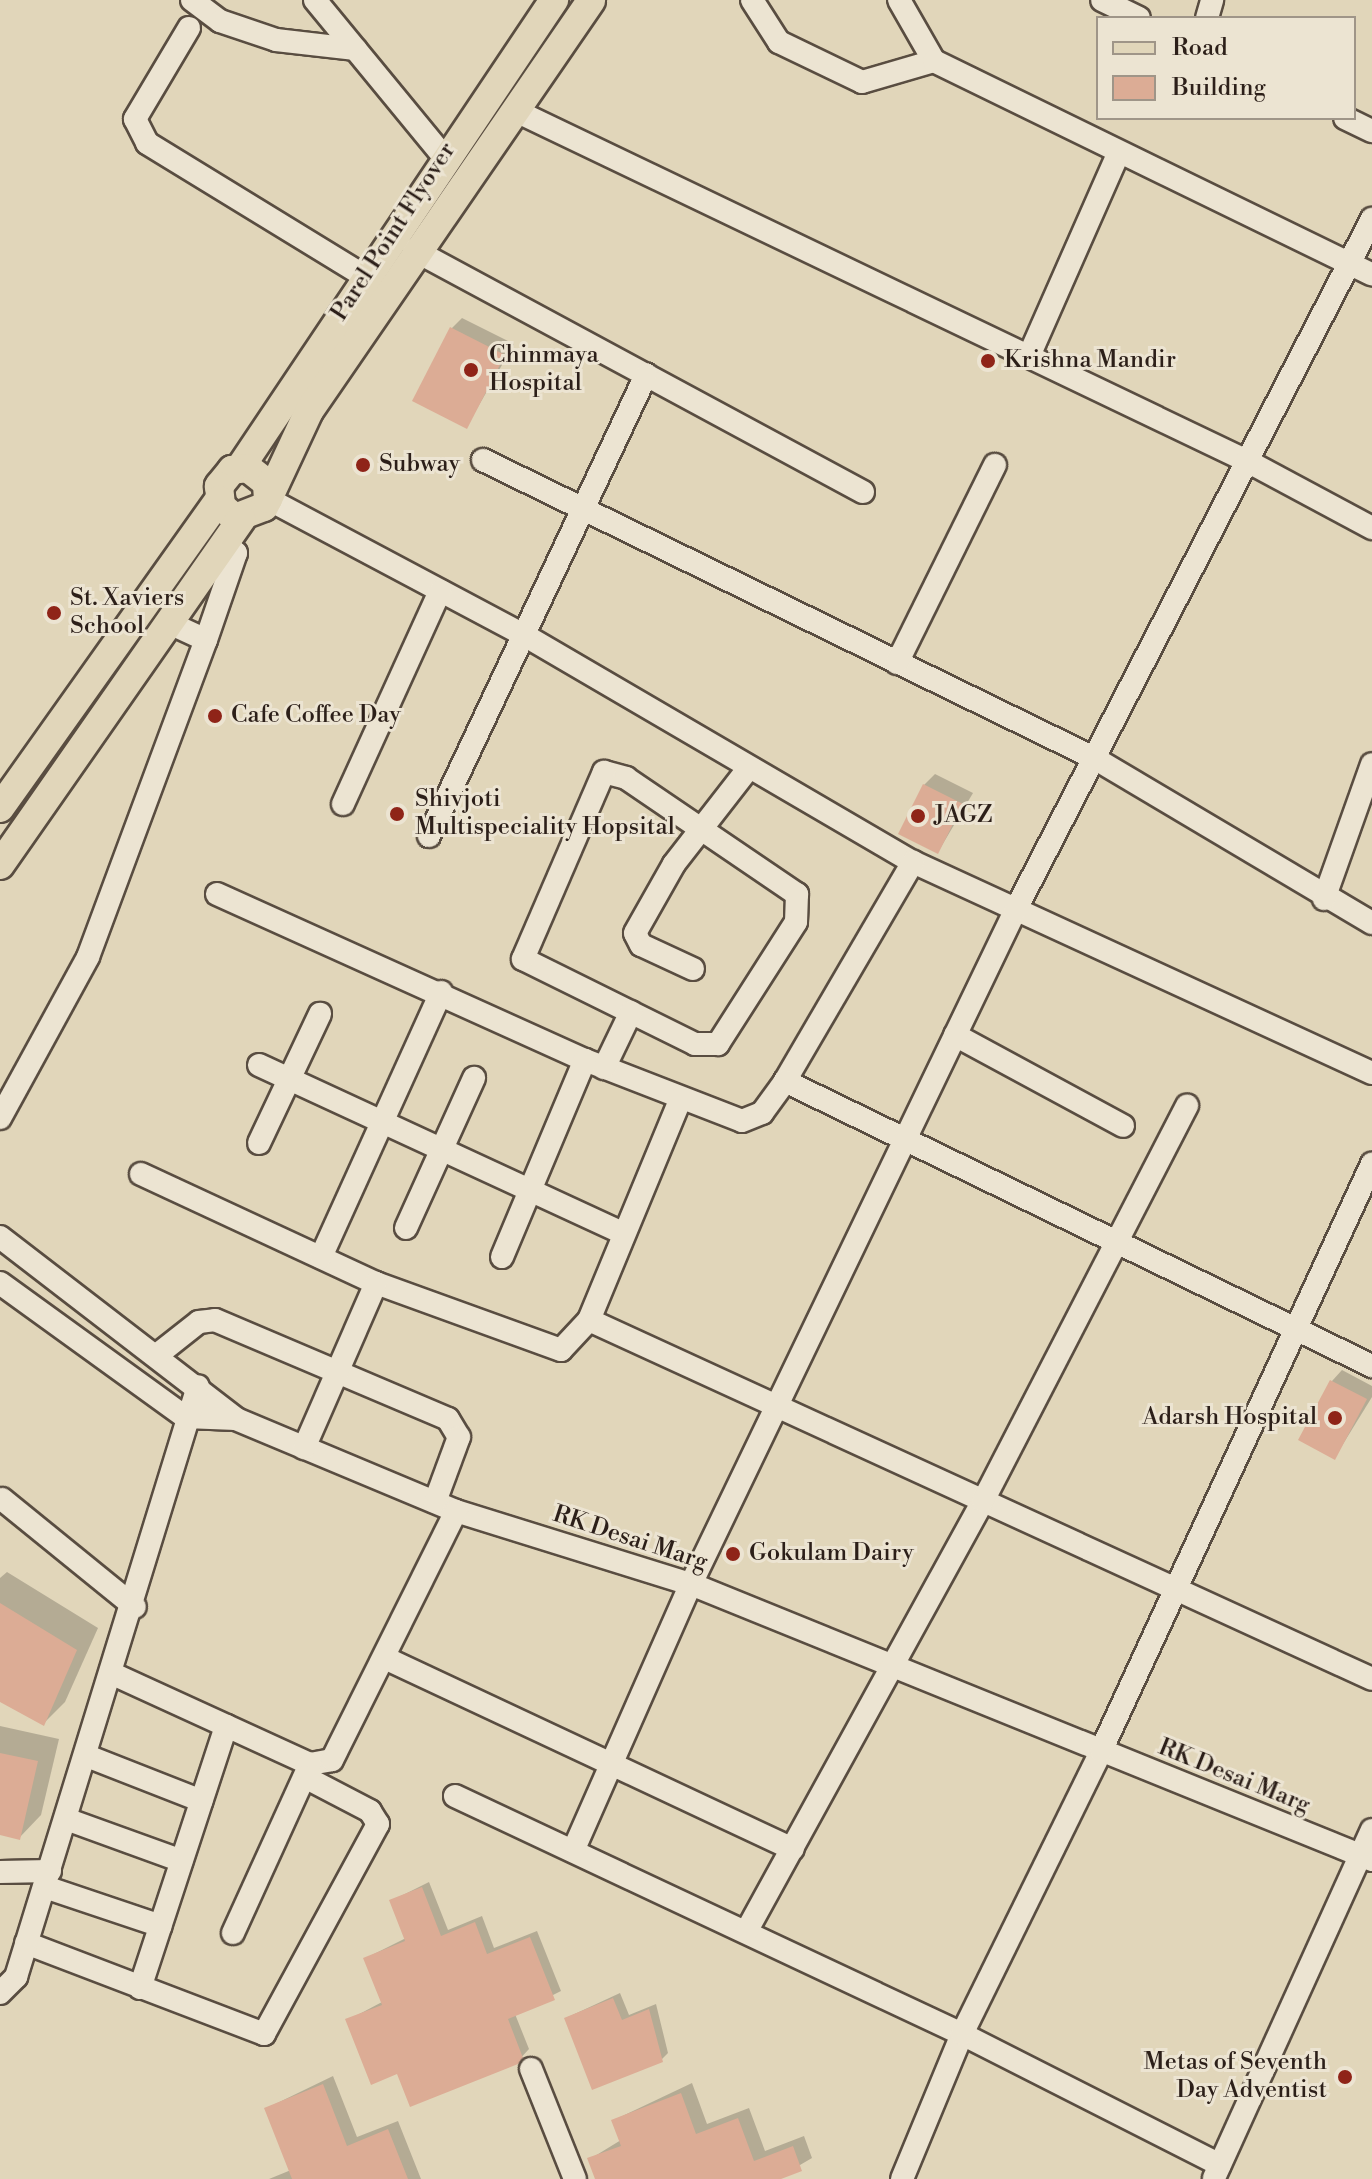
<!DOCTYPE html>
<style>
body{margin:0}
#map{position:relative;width:1372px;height:2179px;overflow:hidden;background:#e1d6ba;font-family:"Libre Bodoni",serif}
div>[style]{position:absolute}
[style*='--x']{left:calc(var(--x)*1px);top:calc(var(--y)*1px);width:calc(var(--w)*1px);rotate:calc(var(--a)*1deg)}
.shadow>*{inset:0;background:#0003}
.building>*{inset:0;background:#dcac95}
.roads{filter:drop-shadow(2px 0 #594d41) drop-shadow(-2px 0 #594d41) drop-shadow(0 2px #594d41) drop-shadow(0 -2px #594d41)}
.minor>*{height:22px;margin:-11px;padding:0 11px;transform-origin:11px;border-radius:11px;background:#ece4d2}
.major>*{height:28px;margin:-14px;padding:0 14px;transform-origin:14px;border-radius:14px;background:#e1d6ba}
.dots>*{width:22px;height:22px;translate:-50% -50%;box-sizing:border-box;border:4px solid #ece4d2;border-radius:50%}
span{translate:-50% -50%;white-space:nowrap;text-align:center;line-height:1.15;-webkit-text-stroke:6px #ece4d2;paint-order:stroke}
.street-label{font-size:24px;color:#2c1f19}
.poi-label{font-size:24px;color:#2c1f19}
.left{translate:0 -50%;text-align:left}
.right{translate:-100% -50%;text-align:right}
.legend{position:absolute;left:1096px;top:16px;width:260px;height:104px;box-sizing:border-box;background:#ece4d2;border:2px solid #9f9588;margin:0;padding:10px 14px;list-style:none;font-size:24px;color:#2c1f19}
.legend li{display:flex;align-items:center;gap:16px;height:40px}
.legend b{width:40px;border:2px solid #9f9588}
</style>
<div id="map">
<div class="shadow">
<i style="clip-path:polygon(462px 318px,514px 344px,467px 426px,451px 329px)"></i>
<i style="clip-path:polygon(935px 774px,973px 793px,938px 852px,924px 785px)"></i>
<i style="clip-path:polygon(1342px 1370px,1372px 1386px,1372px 1397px,1335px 1457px,1332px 1381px)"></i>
<i style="clip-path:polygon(7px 1572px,98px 1628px,65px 1702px,43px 1724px,0 1700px,0 1578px)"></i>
<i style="clip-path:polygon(0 1726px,59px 1739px,41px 1815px,19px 1838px,0 1833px)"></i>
<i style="clip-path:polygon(429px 1882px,448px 1930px,482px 1916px,494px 1948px,537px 1931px,561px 1991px,515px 2014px,529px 2049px,517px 2062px,398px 2072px,348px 2020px,382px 2002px,366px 1958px,406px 1938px,391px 1901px)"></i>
<i style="clip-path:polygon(620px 1993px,629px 2015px,656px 2004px,668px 2053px,661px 2060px,566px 2018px)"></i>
<i style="clip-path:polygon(333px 2076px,357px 2137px,398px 2121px,421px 2179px,269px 2179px,291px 2170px,267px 2108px)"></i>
<i style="clip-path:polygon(692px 2083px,707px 2124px,749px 2108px,765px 2151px,804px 2136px,812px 2158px,776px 2179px,597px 2179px,590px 2159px,621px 2140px,614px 2120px)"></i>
</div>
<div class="building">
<i style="clip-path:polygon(450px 327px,505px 355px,467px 429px,412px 401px)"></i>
<i style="clip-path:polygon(923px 784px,963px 804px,938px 854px,898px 834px)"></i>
<i style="clip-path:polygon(1330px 1380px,1367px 1399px,1335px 1460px,1298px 1440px)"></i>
<i style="clip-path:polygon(0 1603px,77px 1650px,44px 1726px,0 1702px)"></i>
<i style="clip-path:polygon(0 1753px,38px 1761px,20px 1840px,0 1835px)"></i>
<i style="clip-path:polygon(422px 1887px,441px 1936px,475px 1922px,487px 1954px,530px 1937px,555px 2000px,508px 2019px,523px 2058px,518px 2064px,410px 2107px,397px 2074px,371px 2085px,345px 2019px,382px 2005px,363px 1958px,405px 1941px,389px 1900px)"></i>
<i style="clip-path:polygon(613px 1998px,622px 2020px,649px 2009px,663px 2062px,592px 2090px,564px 2018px)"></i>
<i style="clip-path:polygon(323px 2084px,347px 2146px,388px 2129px,408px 2179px,292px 2179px,264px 2108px)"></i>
<i style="clip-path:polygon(681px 2093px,696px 2134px,738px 2118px,754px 2161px,793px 2146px,802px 2171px,781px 2179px,595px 2179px,587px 2158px,621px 2146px,611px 2120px)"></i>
</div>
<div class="roads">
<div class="minor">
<i style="--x:192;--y:0;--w:35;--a:37"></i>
<i style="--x:220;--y:21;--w:59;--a:18.7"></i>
<i style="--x:276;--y:40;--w:80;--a:6.5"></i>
<i style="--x:315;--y:0;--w:202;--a:50.6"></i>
<i style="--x:752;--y:0;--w:50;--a:57.3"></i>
<i style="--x:779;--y:42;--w:92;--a:25.7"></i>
<i style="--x:862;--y:82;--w:75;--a:-16.3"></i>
<i style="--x:899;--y:0;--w:70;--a:60.2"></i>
<i style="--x:934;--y:61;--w:487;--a:26"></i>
<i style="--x:1102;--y:0;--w:41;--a:25.9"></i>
<i style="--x:1207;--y:18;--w:19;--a:-74"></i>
<i style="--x:189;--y:28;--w:106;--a:120.7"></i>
<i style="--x:135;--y:119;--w:27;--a:63"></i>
<i style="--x:147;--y:143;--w:255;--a:31.5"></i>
<i style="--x:514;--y:110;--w:813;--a:25.59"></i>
<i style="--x:1247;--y:461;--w:142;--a:28.2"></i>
<i style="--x:1345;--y:118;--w:30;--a:26"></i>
<i style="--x:414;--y:250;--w:510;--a:28.32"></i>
<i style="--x:1029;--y:356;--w:223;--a:-66.2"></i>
<i style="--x:483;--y:460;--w:680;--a:26"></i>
<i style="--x:1094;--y:758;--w:323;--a:30.7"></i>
<i style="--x:268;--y:499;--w:290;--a:28"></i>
<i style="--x:524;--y:635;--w:450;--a:30.3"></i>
<i style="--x:913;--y:862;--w:505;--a:24.69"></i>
<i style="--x:206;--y:640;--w:92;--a:-71"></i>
<i style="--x:236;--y:553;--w:15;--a:-138"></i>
<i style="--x:897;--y:663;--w:221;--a:-63.7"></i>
<i style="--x:604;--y:772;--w:23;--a:15"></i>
<i style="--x:626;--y:778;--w:207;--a:34.2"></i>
<i style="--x:797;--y:894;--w:28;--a:92"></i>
<i style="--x:796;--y:922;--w:145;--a:122.6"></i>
<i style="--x:718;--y:1044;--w:23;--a:180"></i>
<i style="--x:695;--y:1044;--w:192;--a:-153.7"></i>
<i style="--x:523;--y:959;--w:204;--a:-66.6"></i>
<i style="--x:343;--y:804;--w:234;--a:-65.5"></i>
<i style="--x:429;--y:836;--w:510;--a:-64.79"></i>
<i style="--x:217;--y:894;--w:404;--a:24.3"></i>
<i style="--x:585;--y:1060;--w:168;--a:21.2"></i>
<i style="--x:742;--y:1121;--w:22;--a:-22"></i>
<i style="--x:762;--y:1113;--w:39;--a:-54"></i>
<i style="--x:785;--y:1081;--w:254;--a:-59.7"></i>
<i style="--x:1324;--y:899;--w:143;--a:-70.4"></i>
<i style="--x:693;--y:969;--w:57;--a:-155.2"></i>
<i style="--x:641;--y:945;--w:13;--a:-117"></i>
<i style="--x:635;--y:933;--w:79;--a:-60.5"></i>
<i style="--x:674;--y:864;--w:120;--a:-52.1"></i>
<i style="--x:955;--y:1035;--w:191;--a:28.4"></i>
<i style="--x:259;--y:1065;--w:402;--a:24.8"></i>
<i style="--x:604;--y:1068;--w:62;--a:-64.3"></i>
<i style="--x:785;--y:1081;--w:653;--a:25.9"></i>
<i style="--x:0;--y:1118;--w:183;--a:-61.3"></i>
<i style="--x:88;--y:957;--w:338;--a:-69.6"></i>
<i style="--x:206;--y:640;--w:41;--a:-155.3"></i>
<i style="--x:259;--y:1143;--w:143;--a:-64.7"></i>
<i style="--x:141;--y:1174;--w:259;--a:24.9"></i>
<i style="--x:376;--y:1283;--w:197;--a:19.9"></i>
<i style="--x:561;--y:1350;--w:41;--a:-47"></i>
<i style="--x:589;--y:1320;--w:240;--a:-67.5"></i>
<i style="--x:406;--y:1228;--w:165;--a:-65.6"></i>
<i style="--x:0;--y:1237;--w:298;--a:37.6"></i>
<i style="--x:236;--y:1419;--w:238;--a:22.7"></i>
<i style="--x:456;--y:1511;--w:246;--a:17.3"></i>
<i style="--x:691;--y:1584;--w:735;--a:22.06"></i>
<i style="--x:321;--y:1257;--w:291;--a:-65.6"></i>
<i style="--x:502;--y:1257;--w:214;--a:-67.2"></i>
<i style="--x:0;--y:1283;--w:228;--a:35.9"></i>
<i style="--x:185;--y:1417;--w:51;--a:2.2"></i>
<i style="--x:589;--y:1320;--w:861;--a:24.63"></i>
<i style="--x:157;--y:1355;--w:53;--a:-38.2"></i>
<i style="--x:199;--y:1322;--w:16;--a:-7"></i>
<i style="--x:215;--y:1320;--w:253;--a:23"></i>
<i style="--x:448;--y:1419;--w:21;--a:59"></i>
<i style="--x:459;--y:1437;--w:69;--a:110.3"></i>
<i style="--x:304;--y:1448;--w:180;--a:-66.4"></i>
<i style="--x:2;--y:1499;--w:171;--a:39.1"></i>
<i style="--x:387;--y:1659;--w:448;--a:25.1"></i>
<i style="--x:113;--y:1674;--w:217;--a:24.6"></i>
<i style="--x:310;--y:1764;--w:22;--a:-10"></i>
<i style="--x:332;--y:1760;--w:278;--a:-63.5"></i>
<i style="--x:87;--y:1756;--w:123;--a:21.4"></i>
<i style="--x:455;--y:1796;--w:560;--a:25.15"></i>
<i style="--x:962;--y:2034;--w:289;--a:26.9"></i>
<i style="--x:66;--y:1819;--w:123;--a:19.9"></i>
<i style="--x:573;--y:1851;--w:292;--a:-66.2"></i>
<i style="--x:691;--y:1584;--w:747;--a:-64.29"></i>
<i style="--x:1015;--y:911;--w:779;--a:-62.71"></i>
<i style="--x:0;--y:1872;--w:50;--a:-1.1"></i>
<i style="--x:45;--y:1887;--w:122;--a:18.6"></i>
<i style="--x:746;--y:1932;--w:492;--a:-61.2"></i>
<i style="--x:983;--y:1501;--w:445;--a:-62.7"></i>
<i style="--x:233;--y:1933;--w:186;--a:-65.5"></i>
<i style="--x:26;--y:1943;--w:255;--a:20.9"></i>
<i style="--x:264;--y:2034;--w:239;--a:-61.5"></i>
<i style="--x:378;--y:1824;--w:15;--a:-122"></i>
<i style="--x:370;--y:1811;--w:73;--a:-152.4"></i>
<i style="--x:140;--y:1988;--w:276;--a:-71.8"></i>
<i style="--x:0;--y:1993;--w:23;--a:-45"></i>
<i style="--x:16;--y:1977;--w:618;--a:-72.88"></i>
<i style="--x:531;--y:2069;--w:118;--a:68.2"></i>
<i style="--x:1214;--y:2178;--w:382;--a:-65.6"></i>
<i style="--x:902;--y:2179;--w:157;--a:-67.5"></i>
<i style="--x:962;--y:2034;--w:315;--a:-63.8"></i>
<i style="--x:1101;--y:1751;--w:647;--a:-65.22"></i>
</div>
<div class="major">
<i style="--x:240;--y:468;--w:564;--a:-56.14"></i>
<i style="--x:268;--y:499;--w:16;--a:-94"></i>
<i style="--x:267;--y:483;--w:24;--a:-142"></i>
<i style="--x:248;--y:468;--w:16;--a:173"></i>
<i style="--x:232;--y:470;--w:21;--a:129"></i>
<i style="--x:219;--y:486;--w:20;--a:84"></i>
<i style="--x:221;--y:506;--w:18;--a:41"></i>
<i style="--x:235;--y:518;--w:31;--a:-21"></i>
<i style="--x:264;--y:507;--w:9;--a:-63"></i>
<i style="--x:268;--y:499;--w:97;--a:-65"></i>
<i style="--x:309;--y:411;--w:498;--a:-55.5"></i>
<i style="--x:0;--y:808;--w:378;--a:-54.6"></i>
<i style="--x:0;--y:865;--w:422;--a:-55.1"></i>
</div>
</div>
<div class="dots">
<i style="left:988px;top:361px;background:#8f2418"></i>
<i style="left:471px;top:370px;background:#8f2418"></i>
<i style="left:363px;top:465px;background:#8f2418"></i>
<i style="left:54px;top:613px;background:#8f2418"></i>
<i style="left:215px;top:716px;background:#8f2418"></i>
<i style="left:397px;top:814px;background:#8f2418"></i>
<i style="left:918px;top:816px;background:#8f2418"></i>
<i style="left:1335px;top:1418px;background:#8f2418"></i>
<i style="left:733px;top:1554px;background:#8f2418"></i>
<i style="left:1345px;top:2077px;background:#8f2418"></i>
</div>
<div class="street-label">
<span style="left:394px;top:232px;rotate:-57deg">Parel Point Flyover</span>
<span style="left:630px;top:1539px;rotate:18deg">RK Desai Marg</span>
<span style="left:1234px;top:1777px;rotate:22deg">RK Desai Marg</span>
</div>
<div class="poi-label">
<span class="left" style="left:489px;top:370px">Chinmaya<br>Hospital</span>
<span class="left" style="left:1004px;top:361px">Krishna Mandir</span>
<span class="left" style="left:379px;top:465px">Subway</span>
<span class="left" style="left:70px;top:613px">St. Xaviers<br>School</span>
<span class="left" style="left:231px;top:716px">Cafe Coffee Day</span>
<span class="left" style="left:415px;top:814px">Shivjoti<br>Multispeciality Hopsital</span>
<span class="left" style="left:934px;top:816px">JAGZ</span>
<span class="right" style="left:1317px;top:1418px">Adarsh Hospital</span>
<span class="left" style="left:749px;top:1554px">Gokulam Dairy</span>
<span class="right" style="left:1327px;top:2077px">Metas of Seventh<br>Day Adventist</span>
</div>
<ul class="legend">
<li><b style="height:10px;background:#e1d6ba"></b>Road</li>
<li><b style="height:22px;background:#dcac95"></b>Building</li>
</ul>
</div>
